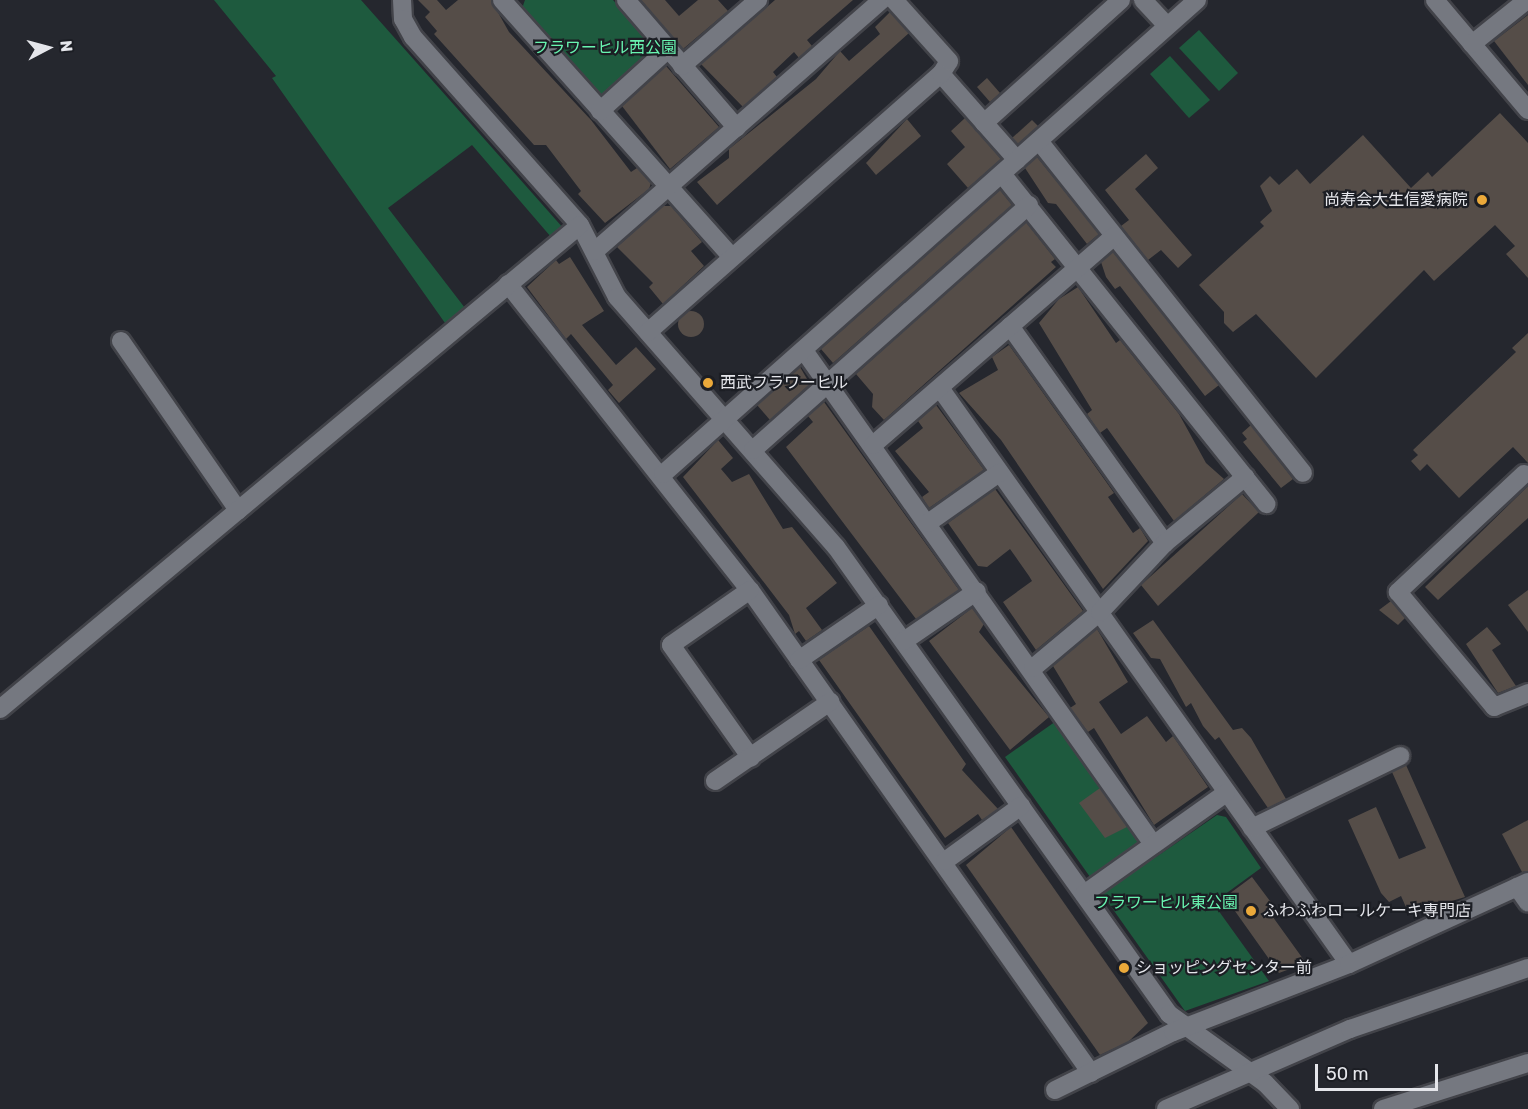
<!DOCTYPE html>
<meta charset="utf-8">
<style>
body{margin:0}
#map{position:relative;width:1528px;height:1109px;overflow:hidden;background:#25272e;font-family:Rubik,"Noto Sans JP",sans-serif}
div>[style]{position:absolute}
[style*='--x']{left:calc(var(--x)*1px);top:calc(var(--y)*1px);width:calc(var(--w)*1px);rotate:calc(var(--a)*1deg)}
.green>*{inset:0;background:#1e5a3e}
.building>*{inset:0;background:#554d48}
.round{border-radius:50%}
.roads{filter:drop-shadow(2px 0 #424349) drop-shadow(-2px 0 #424349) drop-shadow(0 2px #424349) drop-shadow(0 -2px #424349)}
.minor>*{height:18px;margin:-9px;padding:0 9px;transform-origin:9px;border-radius:9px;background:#757880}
.dots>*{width:16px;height:16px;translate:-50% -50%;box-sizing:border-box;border:3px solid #1c1e24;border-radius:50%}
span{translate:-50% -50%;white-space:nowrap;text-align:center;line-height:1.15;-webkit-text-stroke:4.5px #1c1e24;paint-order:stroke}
.park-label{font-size:16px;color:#68f4b0}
.poi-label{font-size:16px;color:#e5e6eb}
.right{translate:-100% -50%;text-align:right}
.left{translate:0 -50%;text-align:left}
.north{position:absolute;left:18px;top:18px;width:60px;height:60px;-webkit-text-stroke:4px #1c1e24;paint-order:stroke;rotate:84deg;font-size:16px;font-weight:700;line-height:24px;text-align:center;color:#e5e6eb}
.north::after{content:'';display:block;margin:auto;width:21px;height:27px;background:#e5e6eb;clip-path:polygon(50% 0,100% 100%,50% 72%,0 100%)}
.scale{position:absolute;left:1315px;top:1064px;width:123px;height:27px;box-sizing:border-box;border:3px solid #e5e6eb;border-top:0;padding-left:8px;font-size:18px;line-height:21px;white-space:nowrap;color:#e5e6eb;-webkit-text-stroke:4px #1c1e24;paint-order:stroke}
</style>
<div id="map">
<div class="green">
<i style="clip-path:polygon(214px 0,361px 0,564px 229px,551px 237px,472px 145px,388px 208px,465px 308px,445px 323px,272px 78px,276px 76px)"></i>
<i style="clip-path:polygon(525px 0,613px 0,656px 47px,656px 55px,605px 98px,597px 98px,521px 11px)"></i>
<i style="clip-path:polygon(1199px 30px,1238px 73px,1219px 91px,1179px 48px)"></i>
<i style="clip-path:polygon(1170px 56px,1210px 100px,1189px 118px,1150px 74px)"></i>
<i style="clip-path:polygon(1059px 719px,1156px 857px,1217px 815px,1226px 817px,1261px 868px,1213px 903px,1269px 981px,1185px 1011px,1005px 757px)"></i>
</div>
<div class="building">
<i style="clip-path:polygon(418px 0,437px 0,446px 10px,458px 0,491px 0,509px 32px,591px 120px,631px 172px,637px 168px,651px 183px,649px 189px,605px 223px,578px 194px,581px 191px,546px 145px,534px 145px,434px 34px,437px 31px,425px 17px,430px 12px)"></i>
<i style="clip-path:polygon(641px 0,665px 0,679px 16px,698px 0,718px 0,728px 11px,683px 49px)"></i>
<i style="clip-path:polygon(775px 0,853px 0,807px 40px,812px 46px,799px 58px,794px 52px,773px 72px,777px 77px,743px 107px,701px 64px)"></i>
<i style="clip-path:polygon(890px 12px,909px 33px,717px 205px,697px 182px,729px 158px,729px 149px,816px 79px,840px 51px,849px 61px,880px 34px,875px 27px)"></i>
<i style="clip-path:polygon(1528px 15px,1528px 85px,1494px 41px)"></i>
<i style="clip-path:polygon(666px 66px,719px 127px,670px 169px,622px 106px)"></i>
<i style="clip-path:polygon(987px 78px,1000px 93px,990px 102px,977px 87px)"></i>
<i style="clip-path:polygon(1500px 113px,1528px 143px,1528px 278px,1506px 254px,1515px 246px,1495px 225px,1434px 281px,1424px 270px,1316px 378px,1256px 314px,1233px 332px,1224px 323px,1224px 312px,1199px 285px,1264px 226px,1260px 222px,1272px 211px,1260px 186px,1270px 176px,1279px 185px,1297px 169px,1310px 184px,1363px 135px,1411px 188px,1428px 172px,1432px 177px)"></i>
<i style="clip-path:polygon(965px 118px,1001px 159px,968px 188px,947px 164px,965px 147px,951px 131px)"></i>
<i style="clip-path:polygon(907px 119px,921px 136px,876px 175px,866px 163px)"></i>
<i style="clip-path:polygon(1032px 120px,1038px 126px,1018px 144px,1012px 138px)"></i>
<i style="clip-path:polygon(1146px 154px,1158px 168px,1135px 189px,1192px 255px,1178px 268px,1161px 250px,1148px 260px,1121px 226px,1129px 220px,1105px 190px)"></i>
<i style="clip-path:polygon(1037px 157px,1099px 234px,1087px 244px,1056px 204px,1048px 203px,1025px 168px)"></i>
<i style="clip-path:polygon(1000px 190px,1012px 205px,833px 363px,821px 349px)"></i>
<i style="clip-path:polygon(663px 206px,671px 206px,702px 242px,691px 251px,704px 266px,663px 304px,649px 287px,653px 283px,617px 247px)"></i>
<i style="clip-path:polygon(1026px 222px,1055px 259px,1051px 262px,1056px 267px,884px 420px,872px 407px,873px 394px,856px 374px)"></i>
<i style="clip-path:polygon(1113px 252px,1219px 385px,1205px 396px,1120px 286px,1115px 289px,1106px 277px,1101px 262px)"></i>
<i style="clip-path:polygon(570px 257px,604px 311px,582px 325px,616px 365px,636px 347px,656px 369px,619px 403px,608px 390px,613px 385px,571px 334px,566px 339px,527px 287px,556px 260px,559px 264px)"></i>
<i style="clip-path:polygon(1078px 287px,1116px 343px,1120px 340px,1179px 414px,1206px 463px,1224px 479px,1174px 521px,1107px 428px,1100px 433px,1087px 414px,1092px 410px,1039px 323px,1059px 299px)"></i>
<i class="round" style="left:678px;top:311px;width:26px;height:26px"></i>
<i style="clip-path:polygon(1528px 333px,1528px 463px,1513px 447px,1459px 498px,1427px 464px,1420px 471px,1411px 461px,1418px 455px,1413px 450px,1516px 352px,1512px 348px)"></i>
<i style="clip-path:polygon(1009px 345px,1114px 493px,1108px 497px,1133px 533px,1140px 528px,1148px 541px,1103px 589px,1001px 440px,959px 393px,998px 370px,992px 357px)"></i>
<i style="clip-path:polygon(800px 367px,810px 384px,770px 420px,757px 405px)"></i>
<i style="clip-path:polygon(824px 402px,959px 590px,916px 619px,786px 447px,813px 422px,808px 416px)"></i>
<i style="clip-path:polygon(936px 405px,984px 470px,929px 508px,922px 497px,929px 492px,895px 451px,923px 428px,918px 421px)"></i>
<i style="clip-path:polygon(1251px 425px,1293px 479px,1281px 488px,1243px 442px,1247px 439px,1242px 433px)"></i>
<i style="clip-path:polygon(718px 440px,733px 458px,721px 469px,732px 482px,749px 474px,783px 529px,792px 527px,837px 583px,806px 608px,822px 630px,806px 641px,799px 631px,795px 634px,789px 615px,683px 477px)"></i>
<i style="clip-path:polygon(1528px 486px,1528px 518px,1438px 600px,1425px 587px)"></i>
<i style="clip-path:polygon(995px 489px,1083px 611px,1036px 650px,1003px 602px,1032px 581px,1029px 576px,1010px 549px,987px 567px,978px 566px,948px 523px)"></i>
<i style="clip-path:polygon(1242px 494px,1259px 512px,1158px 606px,1141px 585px)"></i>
<i style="clip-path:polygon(1528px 590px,1528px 632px,1508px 605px)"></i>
<i style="clip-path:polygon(1391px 601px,1405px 618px,1398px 625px,1379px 610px)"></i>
<i style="clip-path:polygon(972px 608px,984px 624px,979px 632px,1049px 717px,1010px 750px,929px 641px)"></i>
<i style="clip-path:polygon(1153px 620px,1233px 730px,1242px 728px,1251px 738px,1286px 799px,1268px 808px,1219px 737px,1215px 740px,1203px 726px,1191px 703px,1186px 707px,1160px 659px,1151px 658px,1133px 633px)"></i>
<i style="clip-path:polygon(869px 626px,966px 764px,962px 770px,998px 809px,982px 820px,978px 814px,945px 838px,819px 660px)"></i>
<i style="clip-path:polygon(1487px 627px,1501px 644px,1492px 650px,1516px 686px,1498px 693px,1466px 644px)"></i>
<i style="clip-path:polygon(1097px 629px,1128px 682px,1099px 702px,1121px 734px,1147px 716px,1166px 742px,1173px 736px,1208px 787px,1154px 825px,1094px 728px,1088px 732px,1070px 708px,1076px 704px,1053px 666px)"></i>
<i style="clip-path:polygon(1406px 765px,1465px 897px,1409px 914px,1401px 896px,1389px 902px,1381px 893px,1348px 820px,1376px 807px,1399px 859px,1426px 848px,1392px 772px)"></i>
<i style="clip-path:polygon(1100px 788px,1127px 827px,1105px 838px,1079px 803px)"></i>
<i style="clip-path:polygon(1528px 820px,1528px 871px,1522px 872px,1502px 834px)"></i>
<i style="clip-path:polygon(1011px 827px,1148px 1023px,1128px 1042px,1100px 1055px,966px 865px)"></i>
<i style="clip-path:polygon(1252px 877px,1276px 909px,1270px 913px,1306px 963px,1279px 973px,1225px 897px)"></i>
</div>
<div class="roads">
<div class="minor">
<i style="--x:402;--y:0;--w:19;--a:87"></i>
<i style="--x:403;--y:19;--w:21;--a:61"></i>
<i style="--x:413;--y:37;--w:251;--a:48.4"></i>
<i style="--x:580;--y:225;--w:81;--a:62.8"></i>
<i style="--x:617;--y:297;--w:332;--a:48.8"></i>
<i style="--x:836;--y:547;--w:574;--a:54.51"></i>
<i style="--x:1169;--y:1014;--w:118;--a:35.7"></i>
<i style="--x:1265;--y:1083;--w:36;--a:46"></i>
<i style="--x:502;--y:0;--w:345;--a:48.2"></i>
<i style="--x:626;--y:0;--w:169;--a:49.1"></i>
<i style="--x:1143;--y:0;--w:35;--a:47"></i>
<i style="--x:1435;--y:0;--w:144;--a:49.8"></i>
<i style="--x:1472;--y:44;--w:70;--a:-38.7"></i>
<i style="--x:682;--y:66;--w:101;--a:-41"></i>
<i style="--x:941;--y:74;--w:115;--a:48.5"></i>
<i style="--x:600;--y:111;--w:91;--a:-42.3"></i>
<i style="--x:984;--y:123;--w:184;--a:-41.9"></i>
<i style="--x:1039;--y:141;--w:424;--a:51.5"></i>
<i style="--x:1002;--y:174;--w:423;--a:51.3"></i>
<i style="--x:595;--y:251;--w:381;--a:-41.2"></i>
<i style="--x:508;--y:284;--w:390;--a:51.7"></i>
<i style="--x:750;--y:590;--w:591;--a:54.78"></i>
<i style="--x:1010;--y:326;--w:267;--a:54.5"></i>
<i style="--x:648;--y:332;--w:390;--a:-41.4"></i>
<i style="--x:941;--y:74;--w:15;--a:-58"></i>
<i style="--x:949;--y:61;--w:82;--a:-132"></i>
<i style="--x:121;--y:341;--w:206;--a:55.3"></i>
<i style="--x:805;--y:352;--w:603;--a:54.73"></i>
<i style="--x:940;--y:388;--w:706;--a:54.62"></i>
<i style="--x:873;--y:445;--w:319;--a:-40.9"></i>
<i style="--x:753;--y:450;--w:369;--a:-41.6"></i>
<i style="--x:663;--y:474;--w:714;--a:-41.59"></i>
<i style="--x:1524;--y:474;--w:173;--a:136.9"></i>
<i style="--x:1398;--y:592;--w:150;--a:50.1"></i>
<i style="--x:1494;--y:707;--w:37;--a:-22"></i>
<i style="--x:928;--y:523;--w:87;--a:-35.2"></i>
<i style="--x:750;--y:590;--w:96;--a:145.2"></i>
<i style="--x:671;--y:645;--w:138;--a:54.7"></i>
<i style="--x:904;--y:641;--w:88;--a:-34.4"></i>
<i style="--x:799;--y:660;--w:97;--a:-34.5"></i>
<i style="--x:1033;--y:668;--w:87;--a:-39.9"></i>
<i style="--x:1100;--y:612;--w:95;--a:-46.7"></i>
<i style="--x:1165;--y:543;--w:104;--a:-39.5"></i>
<i style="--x:0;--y:709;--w:755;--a:-39.84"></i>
<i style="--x:715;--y:781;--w:140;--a:-34.5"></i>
<i style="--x:1252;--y:828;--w:165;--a:-25.9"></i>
<i style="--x:945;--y:861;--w:94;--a:-35.9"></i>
<i style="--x:1517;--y:887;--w:19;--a:55"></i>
<i style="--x:1084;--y:894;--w:174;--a:-35.4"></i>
<i style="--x:1055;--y:1090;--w:131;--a:-26.2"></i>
<i style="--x:1173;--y:1032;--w:189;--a:-21.1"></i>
<i style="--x:1349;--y:964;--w:197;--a:-24.6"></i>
<i style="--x:1166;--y:1109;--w:201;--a:-23.5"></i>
<i style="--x:1350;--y:1029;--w:188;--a:-18.9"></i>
<i style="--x:1383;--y:1109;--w:152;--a:-17.6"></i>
</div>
</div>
<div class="dots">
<i style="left:1482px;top:200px;background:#eba93a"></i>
<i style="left:708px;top:383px;background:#eba93a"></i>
<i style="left:1251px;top:911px;background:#eba93a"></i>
<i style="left:1124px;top:968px;background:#eba93a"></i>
</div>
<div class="park-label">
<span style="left:605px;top:48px">フラワーヒル西公園</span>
<span style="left:1166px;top:903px">フラワーヒル東公園</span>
</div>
<div class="poi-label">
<span class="right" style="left:1468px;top:200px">尚寿会大生信愛病院</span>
<span class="left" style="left:720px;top:383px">西武フラワーヒル</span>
<span class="left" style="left:1263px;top:911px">ふわふわロールケーキ専門店</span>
<span class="left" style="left:1136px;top:968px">ショッピングセンター前</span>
</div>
<div class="north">N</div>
<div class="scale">50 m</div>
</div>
